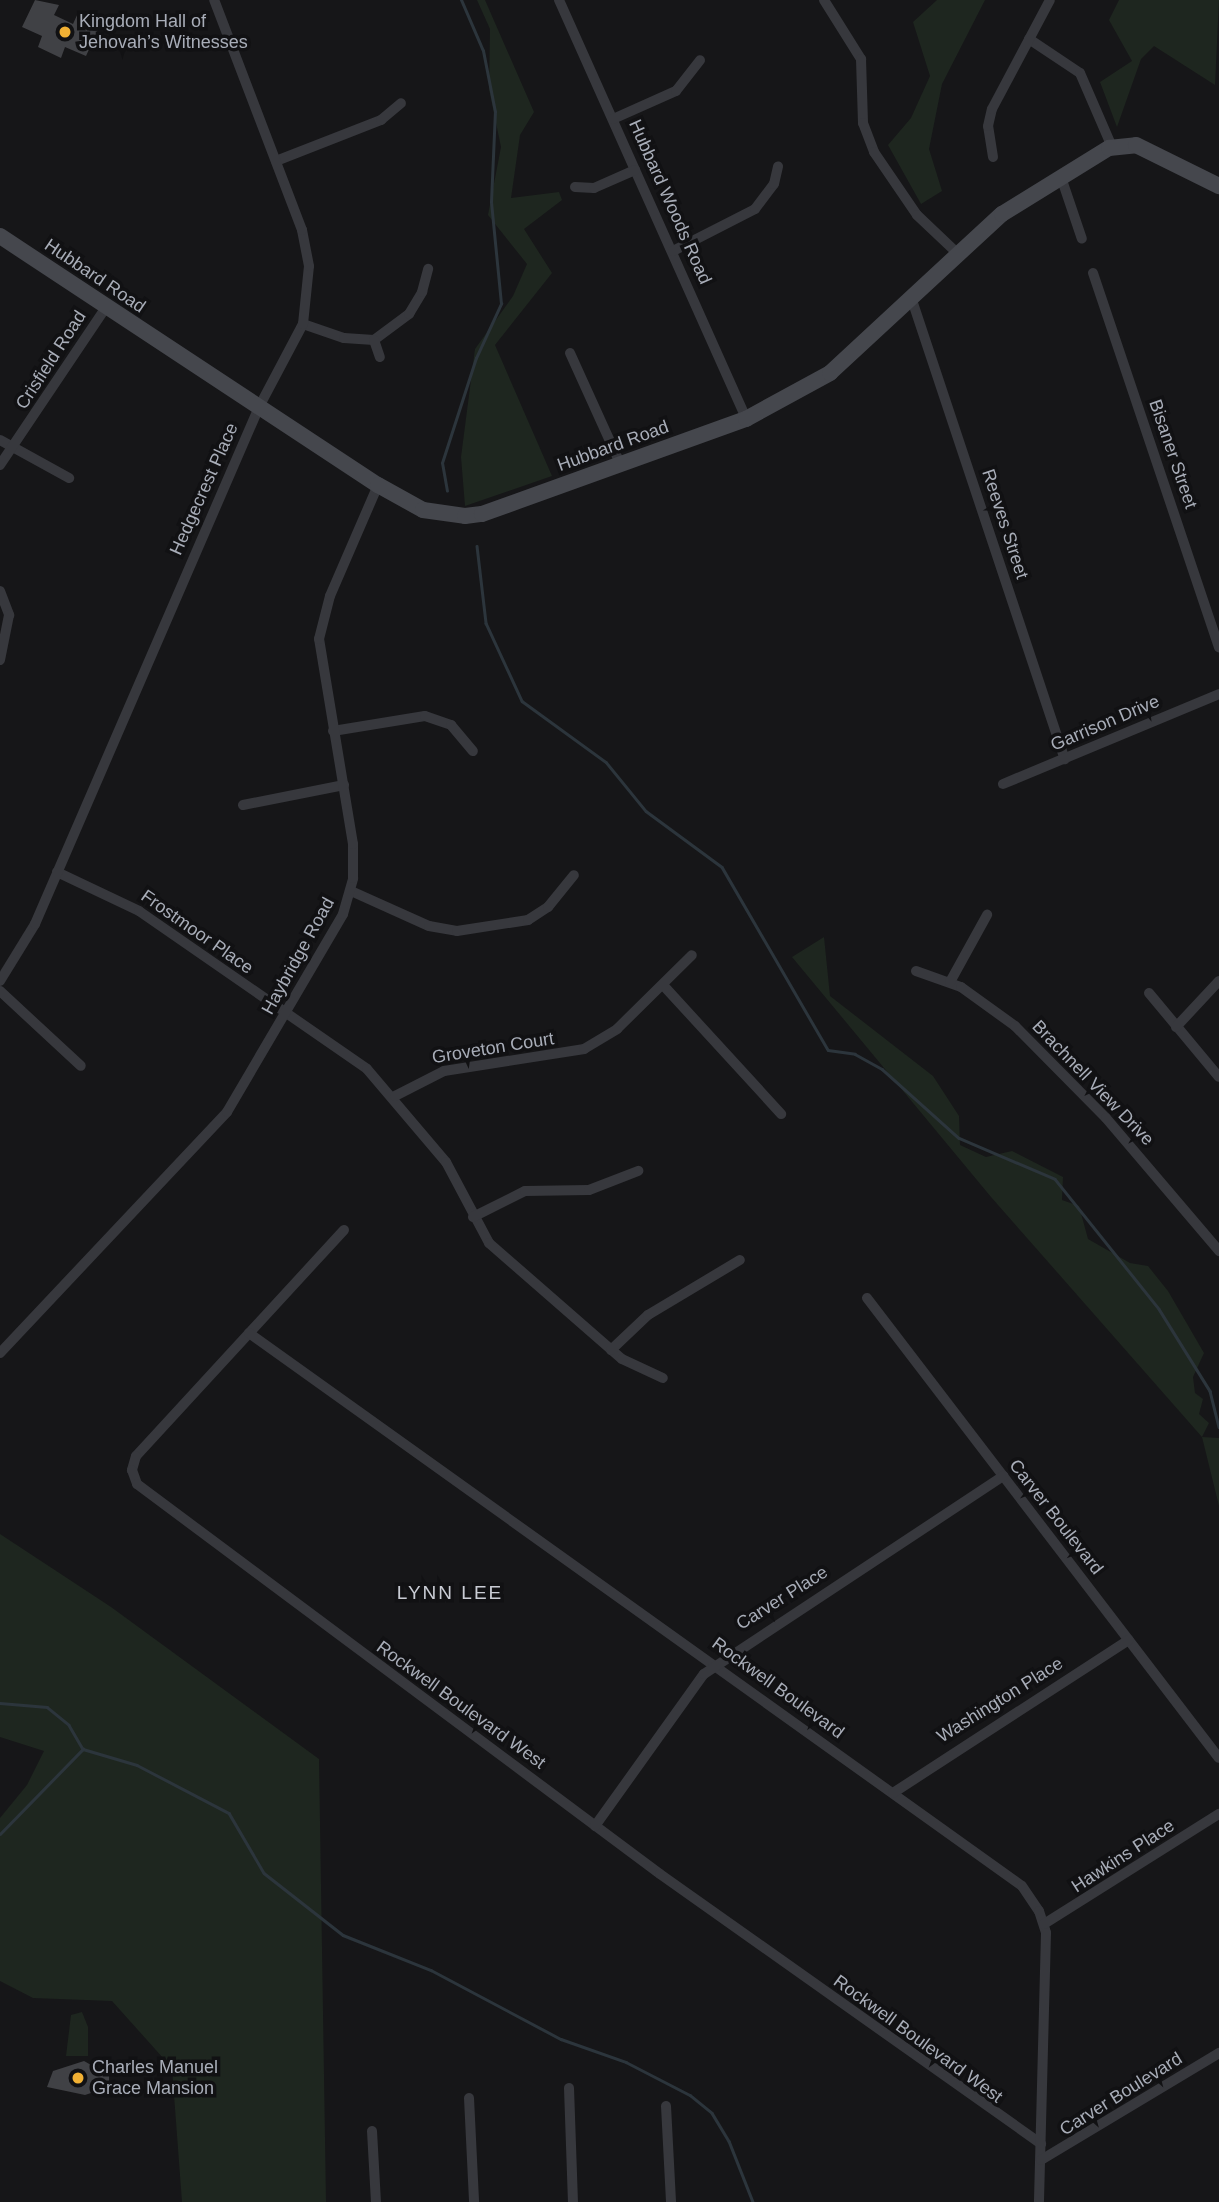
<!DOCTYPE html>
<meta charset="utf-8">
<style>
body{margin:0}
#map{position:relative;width:1219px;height:2202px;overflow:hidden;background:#161618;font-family:Arial,sans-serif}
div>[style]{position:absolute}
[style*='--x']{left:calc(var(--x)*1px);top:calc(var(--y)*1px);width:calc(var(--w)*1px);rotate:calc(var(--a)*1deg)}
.green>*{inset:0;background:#1e261f}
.stream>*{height:2.5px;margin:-1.25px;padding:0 1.25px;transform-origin:1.25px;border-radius:1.25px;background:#2c353c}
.building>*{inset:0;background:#404145}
.street>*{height:10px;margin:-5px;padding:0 5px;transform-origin:5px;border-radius:5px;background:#37383d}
.secondary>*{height:16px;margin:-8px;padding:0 8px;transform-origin:8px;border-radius:8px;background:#45474d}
.dots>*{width:19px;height:19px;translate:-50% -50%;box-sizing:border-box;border:4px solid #111113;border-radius:50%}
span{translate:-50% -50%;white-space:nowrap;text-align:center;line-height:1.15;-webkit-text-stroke:7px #111113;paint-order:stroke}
.poi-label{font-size:18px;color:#a8adb8}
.left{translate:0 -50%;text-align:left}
.street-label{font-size:18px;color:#a8adb8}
.neighbourhood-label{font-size:19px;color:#c9ccd4;letter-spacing:2px}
</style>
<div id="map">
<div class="green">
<i style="clip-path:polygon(477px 0,485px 0,534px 112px,520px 135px,511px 198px,559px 192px,562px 200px,524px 229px,552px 273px,495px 345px,552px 476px,465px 506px,461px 457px,475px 349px,513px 296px,527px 264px,488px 215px,501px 147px,489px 89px,490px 29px)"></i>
<i style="clip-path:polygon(937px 0,985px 0,942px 84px,929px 149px,942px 191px,921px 204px,888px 145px,911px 118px,930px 76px,913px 22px)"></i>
<i style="clip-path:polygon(1119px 0,1219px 0,1215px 85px,1154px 46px,1141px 59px,1117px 127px,1100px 82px,1132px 61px,1109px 20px)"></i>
<i style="clip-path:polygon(824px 937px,830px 996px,933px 1076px,959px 1116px,960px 1145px,986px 1157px,1012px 1151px,1063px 1177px,1062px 1200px,1079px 1206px,1088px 1239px,1130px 1263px,1148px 1266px,1168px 1291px,1204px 1353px,1193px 1377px,1195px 1393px,1203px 1399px,1199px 1414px,1209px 1423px,1202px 1437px,1219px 1438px,1219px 1506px,1202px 1437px,991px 1197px,792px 957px)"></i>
<i style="clip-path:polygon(0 1534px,111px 1607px,319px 1759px,326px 2202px,182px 2202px,172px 2068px,112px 2001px,33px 1998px,0 1981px,0 1818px,27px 1785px,44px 1751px,0 1737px)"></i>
<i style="clip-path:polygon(82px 2012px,88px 2027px,88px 2056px,66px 2056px,71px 2015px)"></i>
</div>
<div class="stream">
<i style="--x:447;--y:491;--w:28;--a:-100"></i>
<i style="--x:442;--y:463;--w:110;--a:-72.1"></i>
<i style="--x:476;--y:358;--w:60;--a:-65.2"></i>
<i style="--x:501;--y:304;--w:102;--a:-95.6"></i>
<i style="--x:491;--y:202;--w:90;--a:-87.5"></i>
<i style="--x:495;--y:112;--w:62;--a:-101.1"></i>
<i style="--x:483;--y:51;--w:56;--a:-113.3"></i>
<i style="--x:477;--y:546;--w:78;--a:83.3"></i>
<i style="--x:486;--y:623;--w:86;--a:65.2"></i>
<i style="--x:522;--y:701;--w:104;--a:36"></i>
<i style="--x:606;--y:762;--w:63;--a:50.8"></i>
<i style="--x:646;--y:811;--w:94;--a:36.4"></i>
<i style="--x:722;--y:867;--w:211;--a:59.9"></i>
<i style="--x:828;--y:1050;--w:27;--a:8"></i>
<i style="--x:855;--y:1054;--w:31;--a:29"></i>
<i style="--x:882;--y:1069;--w:103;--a:41.9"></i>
<i style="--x:959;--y:1138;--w:104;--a:23.1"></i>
<i style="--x:1055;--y:1179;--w:166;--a:51.3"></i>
<i style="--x:1159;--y:1309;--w:97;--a:58.1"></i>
<i style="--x:1210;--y:1391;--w:37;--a:76"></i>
<i style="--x:0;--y:1703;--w:47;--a:4.9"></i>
<i style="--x:47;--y:1707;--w:28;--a:39"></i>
<i style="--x:69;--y:1725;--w:28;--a:60"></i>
<i style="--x:83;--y:1749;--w:56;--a:16.5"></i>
<i style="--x:137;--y:1765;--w:104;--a:27.6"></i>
<i style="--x:229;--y:1813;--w:69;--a:59.7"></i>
<i style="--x:264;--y:1873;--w:100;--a:38.1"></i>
<i style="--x:343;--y:1935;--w:95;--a:21.7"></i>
<i style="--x:431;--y:1970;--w:147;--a:28"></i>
<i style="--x:561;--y:2039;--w:69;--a:19.5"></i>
<i style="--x:626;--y:2062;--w:72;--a:27.3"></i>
<i style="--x:690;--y:2095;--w:28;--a:39"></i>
<i style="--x:712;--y:2113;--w:33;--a:59"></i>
<i style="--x:729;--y:2141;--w:66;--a:68.5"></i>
<i style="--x:0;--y:1834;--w:119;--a:-45.7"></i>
</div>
<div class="building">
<i style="clip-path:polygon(35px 0,59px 5px,54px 15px,73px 24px,78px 13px,101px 23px,86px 56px,65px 47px,61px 58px,38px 47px,42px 36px,22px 27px)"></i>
<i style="clip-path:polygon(84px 2061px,109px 2075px,109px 2087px,85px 2095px,47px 2087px,53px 2071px)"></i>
</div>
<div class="street">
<i style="--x:559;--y:0;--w:459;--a:65.9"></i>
<i style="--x:824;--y:0;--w:70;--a:57.9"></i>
<i style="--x:861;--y:59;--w:64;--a:88.2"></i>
<i style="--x:863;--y:123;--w:31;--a:69"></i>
<i style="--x:874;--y:152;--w:76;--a:55.7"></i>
<i style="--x:917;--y:215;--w:54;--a:43.5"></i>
<i style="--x:1029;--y:39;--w:61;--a:33.7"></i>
<i style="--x:1080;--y:73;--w:81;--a:66.6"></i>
<i style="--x:613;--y:119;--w:69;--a:-24"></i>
<i style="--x:676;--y:91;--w:39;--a:-52"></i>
<i style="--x:993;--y:157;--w:31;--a:-99"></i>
<i style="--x:988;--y:126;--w:17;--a:-77"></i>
<i style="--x:992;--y:109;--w:123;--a:-62"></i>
<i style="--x:276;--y:161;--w:113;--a:-21.3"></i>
<i style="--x:381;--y:120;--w:26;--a:-40"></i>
<i style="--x:1061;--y:177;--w:65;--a:71.3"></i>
<i style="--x:575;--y:187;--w:19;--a:3"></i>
<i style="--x:594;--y:188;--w:45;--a:-23.7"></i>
<i style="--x:673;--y:251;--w:92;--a:-27.1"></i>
<i style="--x:755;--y:209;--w:31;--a:-53"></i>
<i style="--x:774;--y:184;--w:18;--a:-77"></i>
<i style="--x:1093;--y:273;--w:395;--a:71.4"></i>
<i style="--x:912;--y:300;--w:484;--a:71.6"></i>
<i style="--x:303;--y:324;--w:43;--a:18.9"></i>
<i style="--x:344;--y:338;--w:30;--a:4"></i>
<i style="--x:374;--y:340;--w:44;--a:-36.6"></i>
<i style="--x:409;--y:314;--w:26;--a:-59"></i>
<i style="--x:422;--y:292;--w:24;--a:-75"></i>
<i style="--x:374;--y:340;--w:18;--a:71"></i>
<i style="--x:570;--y:353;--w:121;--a:65.6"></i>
<i style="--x:0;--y:440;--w:79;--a:28.8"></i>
<i style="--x:0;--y:465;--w:190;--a:-56.1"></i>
<i style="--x:0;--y:591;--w:26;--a:69"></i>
<i style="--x:9;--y:615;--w:46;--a:101.3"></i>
<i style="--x:333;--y:731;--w:93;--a:-9.3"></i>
<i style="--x:425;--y:716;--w:28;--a:19"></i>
<i style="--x:451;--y:725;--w:34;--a:50"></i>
<i style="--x:1003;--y:784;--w:234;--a:-22.6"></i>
<i style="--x:243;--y:805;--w:103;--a:-11.2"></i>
<i style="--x:57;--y:872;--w:91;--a:25.4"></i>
<i style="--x:139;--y:911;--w:277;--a:34.7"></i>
<i style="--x:367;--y:1069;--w:122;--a:49.7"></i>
<i style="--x:446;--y:1162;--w:92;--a:62"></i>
<i style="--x:489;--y:1243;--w:176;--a:41.1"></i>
<i style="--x:622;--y:1359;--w:45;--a:24.9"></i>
<i style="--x:351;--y:891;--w:85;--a:24.2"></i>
<i style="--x:429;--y:926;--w:28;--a:10"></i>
<i style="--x:457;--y:931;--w:72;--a:-8.8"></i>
<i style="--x:528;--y:920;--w:24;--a:-33"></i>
<i style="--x:548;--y:907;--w:41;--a:-50.9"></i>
<i style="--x:916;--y:971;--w:48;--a:19.6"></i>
<i style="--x:961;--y:987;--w:67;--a:35.8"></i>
<i style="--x:1015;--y:1026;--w:129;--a:45.3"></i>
<i style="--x:1106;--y:1118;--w:175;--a:49.6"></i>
<i style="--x:0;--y:981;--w:67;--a:-58.4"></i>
<i style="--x:35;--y:924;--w:563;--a:-66.57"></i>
<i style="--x:259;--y:407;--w:94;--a:-62.1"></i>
<i style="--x:303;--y:324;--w:58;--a:-84.1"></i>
<i style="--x:309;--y:266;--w:37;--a:-101"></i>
<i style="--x:302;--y:230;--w:246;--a:-110.9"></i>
<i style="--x:950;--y:982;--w:77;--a:-61.1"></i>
<i style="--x:663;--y:985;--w:175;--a:47.5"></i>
<i style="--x:0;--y:991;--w:110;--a:42.8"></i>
<i style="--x:1149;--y:993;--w:109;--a:50.2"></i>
<i style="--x:1176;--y:1027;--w:63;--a:-46.9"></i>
<i style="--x:395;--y:1096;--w:55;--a:-27"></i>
<i style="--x:444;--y:1071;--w:142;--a:-8.9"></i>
<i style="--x:584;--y:1049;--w:39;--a:-31"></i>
<i style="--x:617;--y:1029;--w:105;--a:-44.6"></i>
<i style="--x:473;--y:1217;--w:58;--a:-26.6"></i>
<i style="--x:525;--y:1191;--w:64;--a:-0.9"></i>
<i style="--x:589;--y:1190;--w:53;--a:-21.2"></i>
<i style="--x:344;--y:1230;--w:307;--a:132.6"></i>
<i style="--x:136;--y:1456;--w:15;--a:106"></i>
<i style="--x:132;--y:1470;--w:15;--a:70"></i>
<i style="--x:137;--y:1484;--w:652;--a:36.71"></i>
<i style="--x:660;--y:1874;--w:467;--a:35.3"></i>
<i style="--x:867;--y:1298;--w:579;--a:52.58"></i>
<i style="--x:249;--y:1333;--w:950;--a:35.58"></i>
<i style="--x:1022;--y:1886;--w:30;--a:56"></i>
<i style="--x:1039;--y:1911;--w:23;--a:72"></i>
<i style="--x:1046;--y:1933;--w:269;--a:91.5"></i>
<i style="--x:611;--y:1350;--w:51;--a:-43.4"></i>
<i style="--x:648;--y:1315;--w:107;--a:-30.9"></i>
<i style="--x:0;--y:1353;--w:331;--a:-46.7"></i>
<i style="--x:227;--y:1112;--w:229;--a:-59.6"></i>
<i style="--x:343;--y:914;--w:37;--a:-74"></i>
<i style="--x:353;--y:878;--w:34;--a:-90"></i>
<i style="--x:353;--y:844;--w:208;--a:-99.4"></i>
<i style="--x:319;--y:639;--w:44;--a:-75.7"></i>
<i style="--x:330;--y:596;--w:121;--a:-66.6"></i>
<i style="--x:893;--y:1793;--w:281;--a:-33"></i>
<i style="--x:595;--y:1826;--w:187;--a:-54.4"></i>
<i style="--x:704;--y:1674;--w:359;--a:-33.5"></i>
<i style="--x:1044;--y:1924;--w:207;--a:-32.2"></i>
<i style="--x:569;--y:2088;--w:114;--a:88"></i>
<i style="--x:469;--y:2098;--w:104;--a:87.2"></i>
<i style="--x:666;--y:2106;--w:96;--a:87"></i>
<i style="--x:372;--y:2131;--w:71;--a:86.8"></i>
<i style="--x:1041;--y:2160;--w:208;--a:-31"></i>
</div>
<div class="secondary">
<i style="--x:0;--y:236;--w:453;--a:33.4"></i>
<i style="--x:378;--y:485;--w:51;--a:29.1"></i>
<i style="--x:423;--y:510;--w:42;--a:8.1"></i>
<i style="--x:465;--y:516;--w:17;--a:-7"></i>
<i style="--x:482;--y:514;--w:281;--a:-19.8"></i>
<i style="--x:746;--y:419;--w:96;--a:-28.7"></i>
<i style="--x:830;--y:373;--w:234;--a:-42.8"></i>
<i style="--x:1002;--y:214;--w:126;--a:-31.7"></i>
<i style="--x:1109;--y:148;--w:27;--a:-6"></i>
<i style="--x:1136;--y:145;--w:93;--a:26.3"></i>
</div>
<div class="dots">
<i style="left:65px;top:32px;background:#f2b134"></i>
<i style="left:78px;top:2078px;background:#f2b134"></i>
</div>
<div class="poi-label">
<span class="left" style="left:79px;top:32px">Kingdom Hall of<br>Jehovah’s Witnesses</span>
<span class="left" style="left:92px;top:2078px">Charles Manuel<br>Grace Mansion</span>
</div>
<div class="street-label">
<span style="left:670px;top:202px;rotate:66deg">Hubbard Woods Road</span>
<span style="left:95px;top:276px;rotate:34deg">Hubbard Road</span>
<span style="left:51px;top:360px;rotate:-57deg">Crisfield Road</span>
<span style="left:613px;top:446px;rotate:-20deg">Hubbard Road</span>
<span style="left:1173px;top:454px;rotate:71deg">Bisaner Street</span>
<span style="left:204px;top:489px;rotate:-66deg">Hedgecrest Place</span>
<span style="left:1005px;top:524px;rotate:72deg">Reeves Street</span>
<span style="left:1105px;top:723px;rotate:-23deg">Garrison Drive</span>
<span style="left:197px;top:932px;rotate:35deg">Frostmoor Place</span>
<span style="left:298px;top:956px;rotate:-61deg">Haybridge Road</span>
<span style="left:493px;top:1048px;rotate:-9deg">Groveton Court</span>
<span style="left:1093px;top:1083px;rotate:46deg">Brachnell View Drive</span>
<span style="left:1056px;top:1517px;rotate:52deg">Carver Boulevard</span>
<span style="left:782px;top:1598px;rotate:-32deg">Carver Place</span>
<span style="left:778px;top:1688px;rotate:36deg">Rockwell Boulevard</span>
<span style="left:1000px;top:1700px;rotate:-32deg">Washington Place</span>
<span style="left:461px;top:1705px;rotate:36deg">Rockwell Boulevard West</span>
<span style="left:1123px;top:1856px;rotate:-33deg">Hawkins Place</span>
<span style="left:918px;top:2039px;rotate:36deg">Rockwell Boulevard West</span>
<span style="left:1121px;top:2094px;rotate:-32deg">Carver Boulevard</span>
</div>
<div class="neighbourhood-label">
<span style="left:450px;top:1593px">LYNN LEE</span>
</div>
</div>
